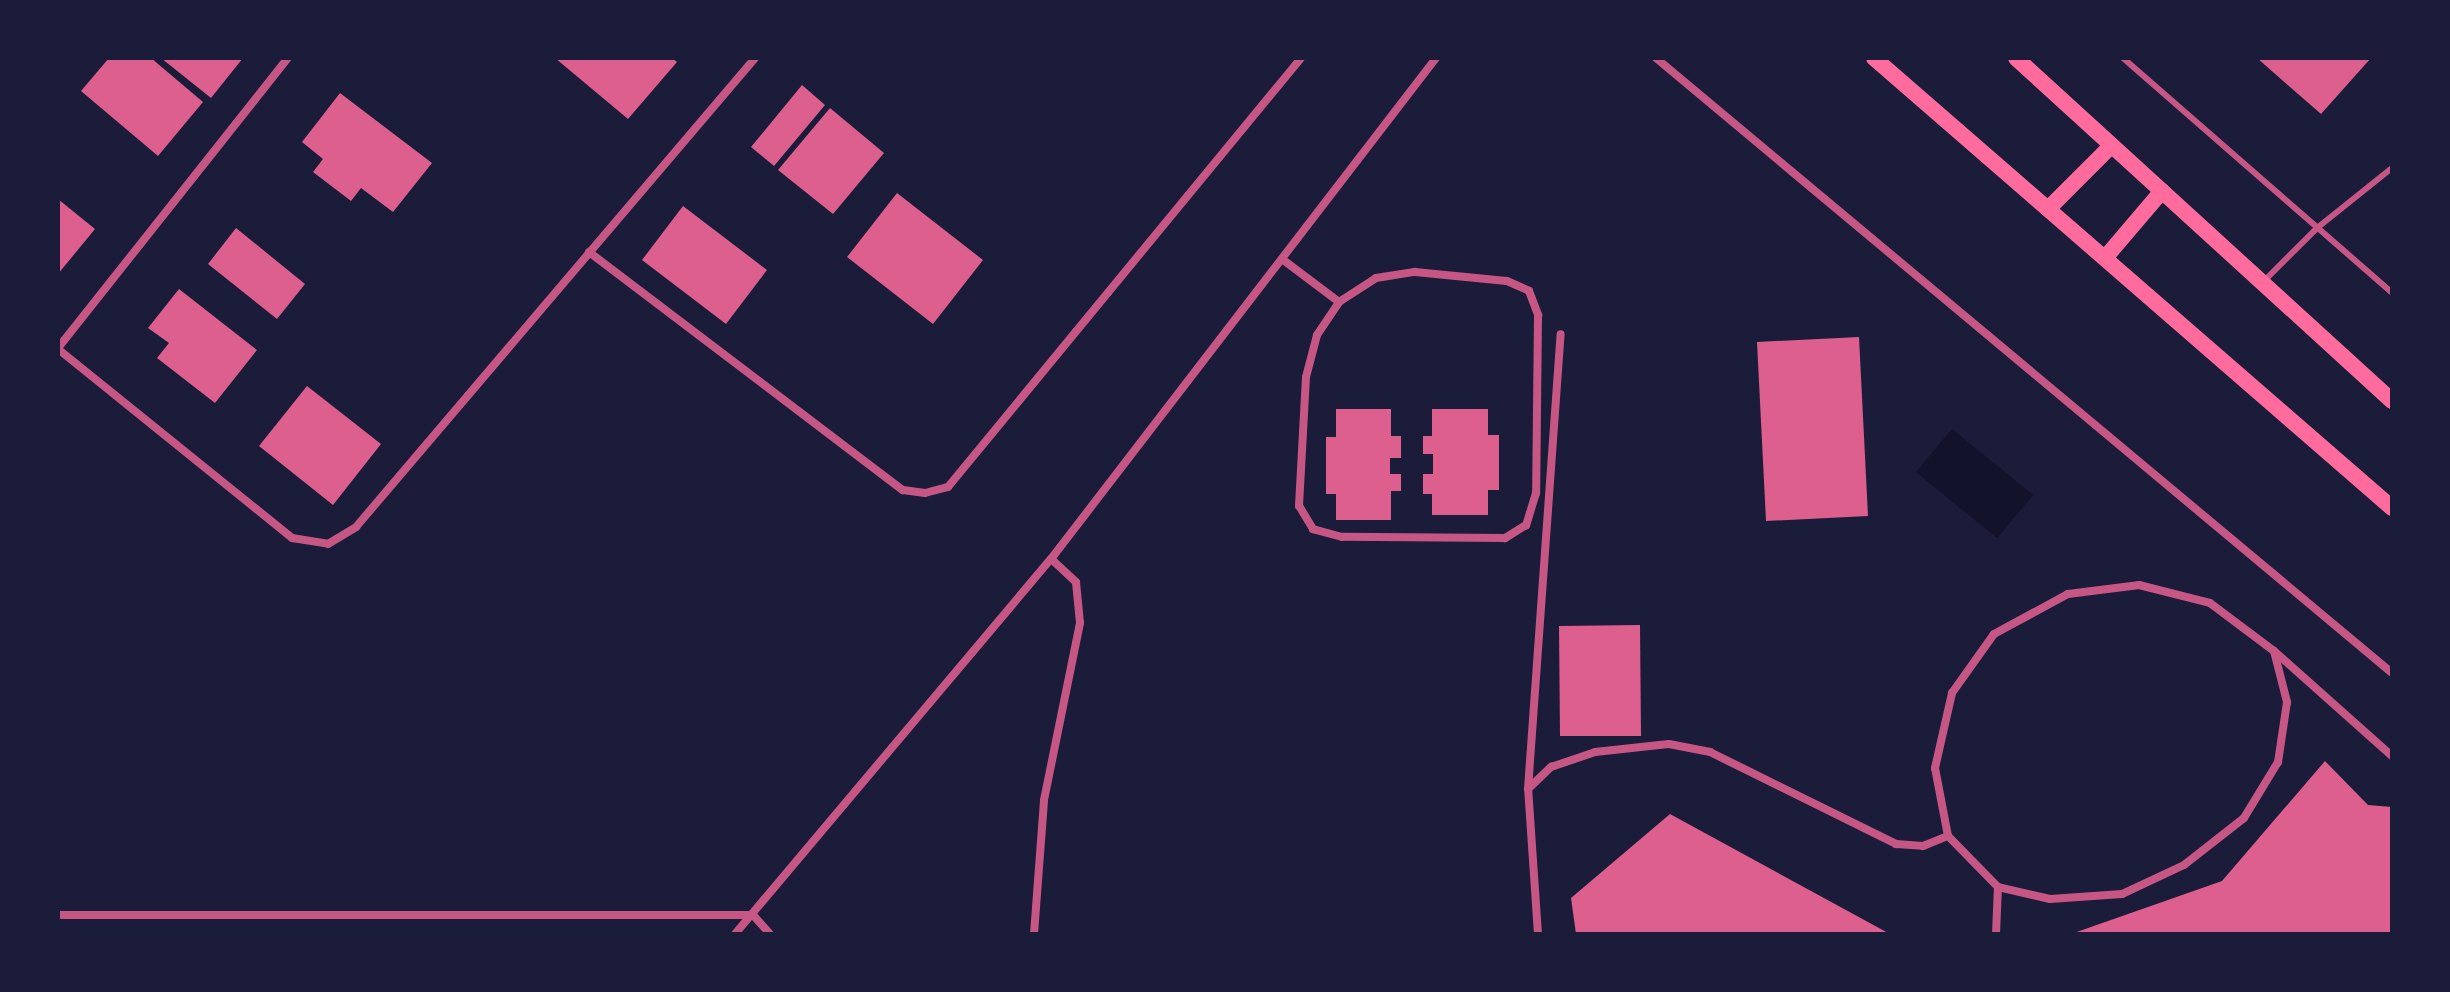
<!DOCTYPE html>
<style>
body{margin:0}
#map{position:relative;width:2450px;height:992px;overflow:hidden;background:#1b1b3a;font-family:Georgia,serif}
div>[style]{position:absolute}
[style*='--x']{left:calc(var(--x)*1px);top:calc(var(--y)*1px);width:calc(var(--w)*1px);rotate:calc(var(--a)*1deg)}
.water>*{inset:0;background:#12122b}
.building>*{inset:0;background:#dd5f8e}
.service>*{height:6px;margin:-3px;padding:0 3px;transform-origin:3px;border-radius:3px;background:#c65784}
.minor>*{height:8px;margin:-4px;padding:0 4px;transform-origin:4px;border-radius:4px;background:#c65784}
.secondary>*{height:16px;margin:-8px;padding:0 8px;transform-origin:8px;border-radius:8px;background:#ff6b9d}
span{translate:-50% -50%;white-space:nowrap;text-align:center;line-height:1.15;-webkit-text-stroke:6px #1b1b3a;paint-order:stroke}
.frame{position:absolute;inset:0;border:60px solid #1b1b3a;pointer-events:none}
</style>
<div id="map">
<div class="water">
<i style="clip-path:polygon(1952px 429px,2033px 495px,1997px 538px,1916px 472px)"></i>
</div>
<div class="building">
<i style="clip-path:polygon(109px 58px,151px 58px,203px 102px,158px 156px,81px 91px)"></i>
<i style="clip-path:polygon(161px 58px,243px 58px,211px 98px)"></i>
<i style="clip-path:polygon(555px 58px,672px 58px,677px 62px,628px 119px)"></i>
<i style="clip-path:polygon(2257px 58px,2371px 58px,2321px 114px)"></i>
<i style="clip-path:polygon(802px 85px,825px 105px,774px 166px,751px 147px)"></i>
<i style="clip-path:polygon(340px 93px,432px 163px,393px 212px,361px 188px,351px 201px,313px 172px,323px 159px,302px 142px)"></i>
<i style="clip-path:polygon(830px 108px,884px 153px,833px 214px,778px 170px)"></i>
<i style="clip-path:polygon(897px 193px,983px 260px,933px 324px,847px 257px)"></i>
<i style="clip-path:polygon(58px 199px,95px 229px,58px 274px)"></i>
<i style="clip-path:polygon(683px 206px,767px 270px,726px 324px,642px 260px)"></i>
<i style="clip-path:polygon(236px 228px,305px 284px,277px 319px,208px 264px)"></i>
<i style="clip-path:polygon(179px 289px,257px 350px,215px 403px,157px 358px,169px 343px,148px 328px)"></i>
<i style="clip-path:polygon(1859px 337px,1868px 516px,1766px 521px,1757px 342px)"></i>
<i style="clip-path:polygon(307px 386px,381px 444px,333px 505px,259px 446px)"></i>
<i style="clip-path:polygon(1336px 409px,1391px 409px,1391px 436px,1401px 436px,1401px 458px,1390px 458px,1390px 474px,1401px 474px,1401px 491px,1391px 491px,1391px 520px,1336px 520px,1336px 494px,1326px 494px,1326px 437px,1336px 437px)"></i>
<i style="clip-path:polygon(1432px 409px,1488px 409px,1488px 435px,1499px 435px,1499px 490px,1488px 490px,1488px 515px,1432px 515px,1432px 494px,1423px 494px,1423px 474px,1433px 474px,1433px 454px,1423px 454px,1423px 436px,1432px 436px)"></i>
<i style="clip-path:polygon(1640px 625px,1641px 736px,1560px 736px,1559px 626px)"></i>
<i style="clip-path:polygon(2325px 761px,2368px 805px,2392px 807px,2392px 934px,2071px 934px,2222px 881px)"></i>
<i style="clip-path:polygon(1670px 814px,1890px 934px,1576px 934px,1571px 898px)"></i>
</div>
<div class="service">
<i style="--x:2123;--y:58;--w:357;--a:41.1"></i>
<i style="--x:2263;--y:282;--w:76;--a:-45"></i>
<i style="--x:2317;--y:228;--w:96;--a:-38.7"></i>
</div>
<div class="minor">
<i style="--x:1656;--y:58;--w:959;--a:39.88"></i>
<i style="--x:589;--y:252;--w:394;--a:37.2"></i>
<i style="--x:903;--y:490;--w:22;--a:8"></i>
<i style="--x:925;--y:493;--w:24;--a:-15"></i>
<i style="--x:948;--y:487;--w:556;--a:-50.55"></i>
<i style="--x:1282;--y:259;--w:71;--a:37"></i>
<i style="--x:1415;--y:272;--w:92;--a:5.6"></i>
<i style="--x:1507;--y:281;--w:24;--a:24"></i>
<i style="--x:1529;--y:291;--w:26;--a:69"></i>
<i style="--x:1538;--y:315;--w:178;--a:90.6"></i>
<i style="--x:1536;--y:493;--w:34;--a:107"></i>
<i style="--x:1526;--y:525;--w:25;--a:148"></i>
<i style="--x:1505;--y:538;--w:163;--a:-179.6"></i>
<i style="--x:1342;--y:537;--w:30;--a:-165"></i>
<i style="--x:1313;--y:529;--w:27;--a:-121"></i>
<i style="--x:1299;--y:506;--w:129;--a:-86.9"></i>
<i style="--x:1306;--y:377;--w:43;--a:-75.3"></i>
<i style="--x:1317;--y:335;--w:40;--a:-56"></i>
<i style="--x:1339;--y:302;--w:44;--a:-33"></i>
<i style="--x:1376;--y:278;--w:39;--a:-9"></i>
<i style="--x:58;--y:348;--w:370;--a:-51.6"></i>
<i style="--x:58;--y:349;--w:301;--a:38.9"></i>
<i style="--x:292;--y:538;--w:36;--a:9"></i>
<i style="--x:328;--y:544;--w:33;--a:-31"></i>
<i style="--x:356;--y:527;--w:616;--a:-49.61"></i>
<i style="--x:2274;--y:651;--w:53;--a:75.7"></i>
<i style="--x:2287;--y:702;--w:61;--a:98.5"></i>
<i style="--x:2278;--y:762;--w:66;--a:121.3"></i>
<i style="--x:2244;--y:818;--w:76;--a:141.9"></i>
<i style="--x:2184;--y:865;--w:68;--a:154.9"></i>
<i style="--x:2122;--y:894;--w:72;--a:176"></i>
<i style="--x:2050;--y:899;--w:53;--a:-167"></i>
<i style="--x:1998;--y:887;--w:71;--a:-134.4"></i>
<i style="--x:1948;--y:836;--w:69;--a:-100.8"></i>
<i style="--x:1935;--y:768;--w:77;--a:-77.2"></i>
<i style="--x:1952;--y:693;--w:72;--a:-54.6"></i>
<i style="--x:1994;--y:634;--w:84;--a:-28.4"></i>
<i style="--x:2068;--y:594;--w:72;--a:-7.2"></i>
<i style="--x:2139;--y:585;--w:73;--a:14.2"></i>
<i style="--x:2210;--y:603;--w:80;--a:36.9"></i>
<i style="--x:2274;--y:651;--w:158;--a:41.7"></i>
<i style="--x:1528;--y:789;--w:32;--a:-44"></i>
<i style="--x:1551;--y:767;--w:46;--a:-18.8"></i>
<i style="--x:1595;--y:752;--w:74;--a:-6.2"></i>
<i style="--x:1669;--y:744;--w:42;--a:11"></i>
<i style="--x:1710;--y:752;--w:208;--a:26.3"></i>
<i style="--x:1896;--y:844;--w:27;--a:4"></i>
<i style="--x:1923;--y:846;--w:27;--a:-22"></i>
<i style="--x:58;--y:915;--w:695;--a:0"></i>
<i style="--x:753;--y:915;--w:25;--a:48"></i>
<i style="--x:735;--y:934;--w:490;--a:-49.9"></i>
<i style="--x:1051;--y:559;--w:632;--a:-52.46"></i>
<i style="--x:1034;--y:934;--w:134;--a:-85.7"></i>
<i style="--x:1044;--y:800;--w:181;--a:-78.5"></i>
<i style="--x:1080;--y:623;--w:41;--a:-95.6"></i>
<i style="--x:1076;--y:582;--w:34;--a:-137"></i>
<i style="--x:1538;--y:934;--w:145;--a:-93.9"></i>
<i style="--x:1528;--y:789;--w:456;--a:-85.9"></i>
<i style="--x:1996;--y:934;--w:47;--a:-87.6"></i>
</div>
<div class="secondary">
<i style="--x:1874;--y:58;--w:686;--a:40.98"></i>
<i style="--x:2016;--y:58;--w:509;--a:42.37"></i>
<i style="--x:2048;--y:209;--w:89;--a:-45"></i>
<i style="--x:2105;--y:258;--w:88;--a:-49.6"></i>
</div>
<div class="frame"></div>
</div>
